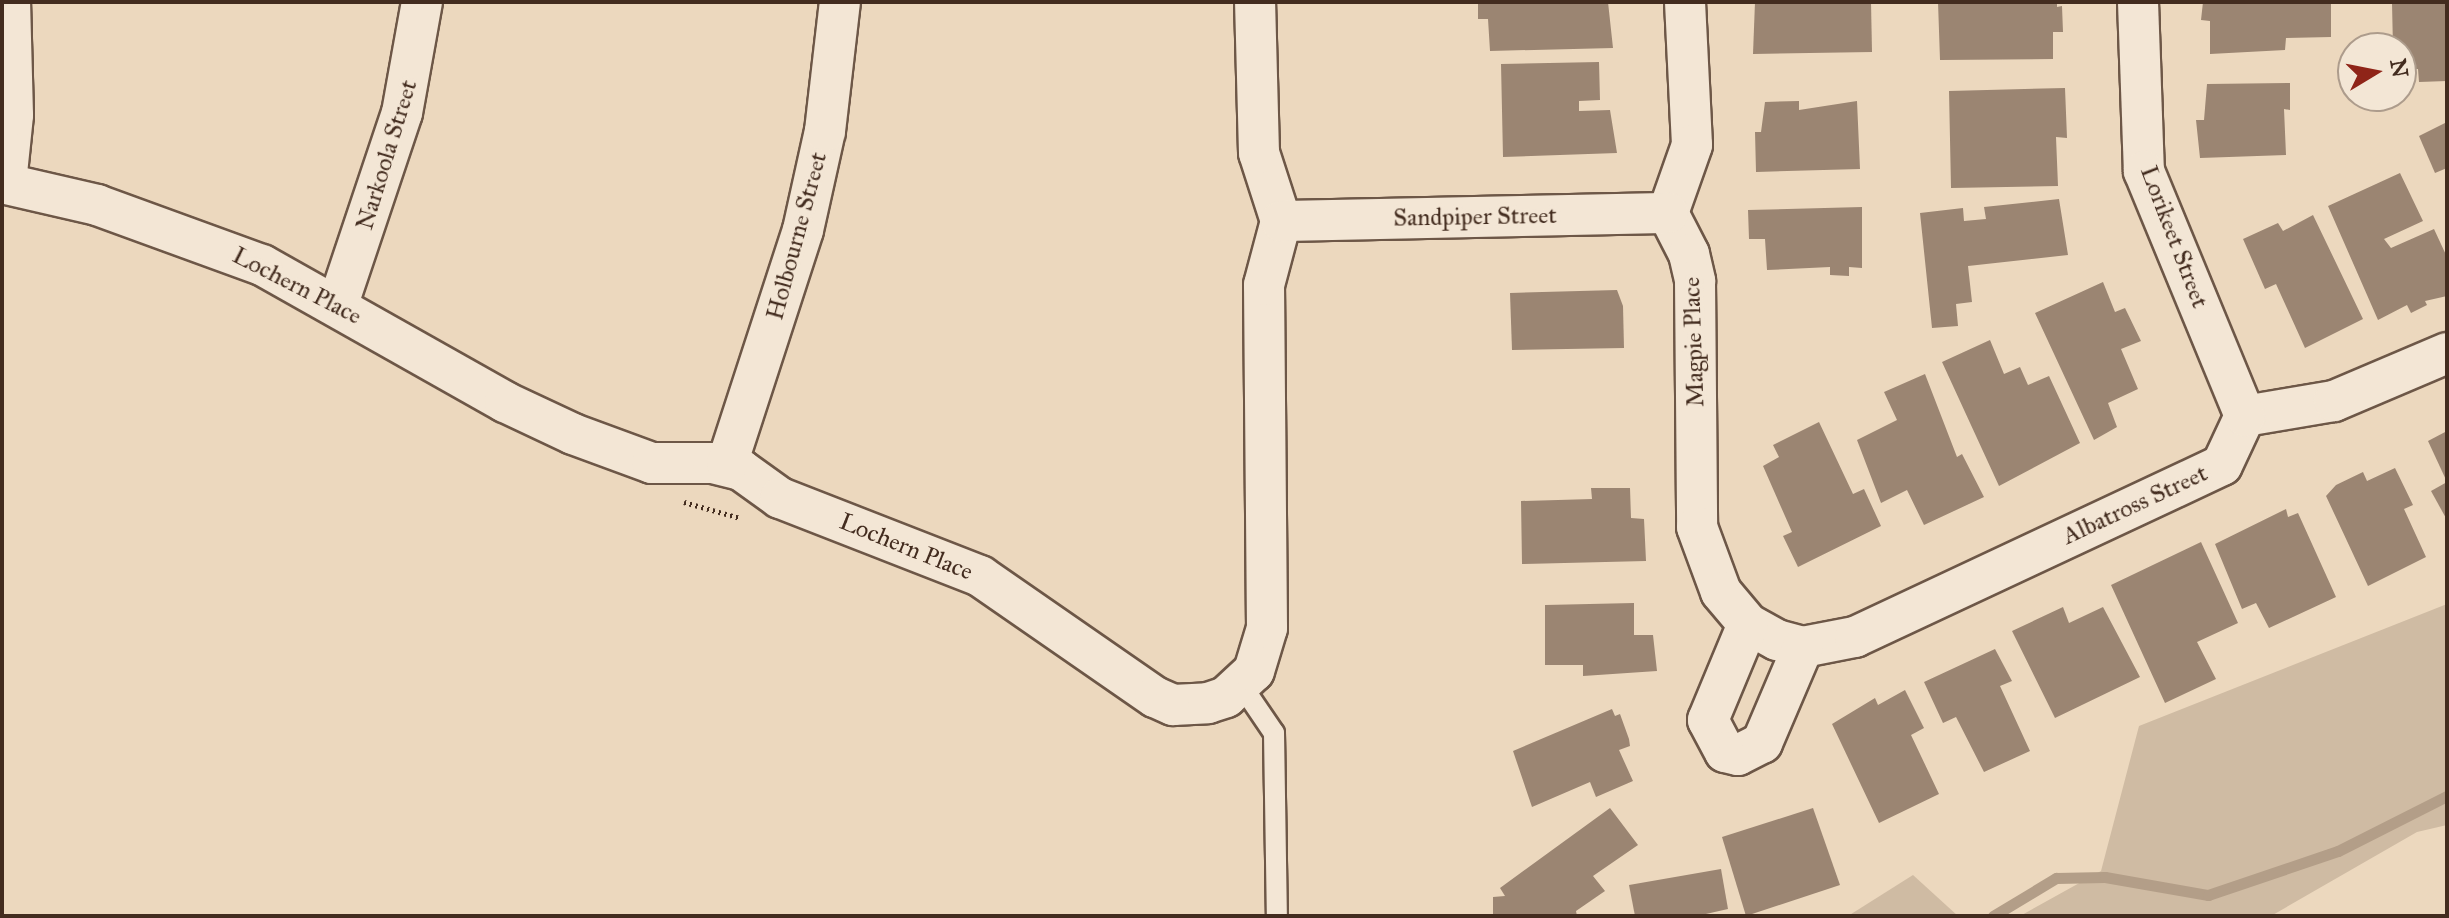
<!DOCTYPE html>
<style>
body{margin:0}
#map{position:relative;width:2449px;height:918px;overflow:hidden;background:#ecd8be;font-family:"IM FELL Great Primer",serif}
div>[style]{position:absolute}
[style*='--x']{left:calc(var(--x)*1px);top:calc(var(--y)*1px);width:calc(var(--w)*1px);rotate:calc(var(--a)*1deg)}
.green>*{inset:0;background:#cfbba3}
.stream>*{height:11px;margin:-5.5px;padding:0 5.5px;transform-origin:5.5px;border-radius:5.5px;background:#b39e88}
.building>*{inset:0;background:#9b8572}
.path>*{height:5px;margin-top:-2.5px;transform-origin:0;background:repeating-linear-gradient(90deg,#432c1f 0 2px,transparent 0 6px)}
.roads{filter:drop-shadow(2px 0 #6d5747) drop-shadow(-2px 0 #6d5747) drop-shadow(0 2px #6d5747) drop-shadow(0 -2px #6d5747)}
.lane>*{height:20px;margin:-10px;padding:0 10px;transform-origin:10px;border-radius:10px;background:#f3e6d5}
.street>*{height:40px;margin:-20px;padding:0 20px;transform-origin:20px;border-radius:20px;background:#f3e6d5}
span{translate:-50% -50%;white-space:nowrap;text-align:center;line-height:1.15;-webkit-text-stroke:7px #f3e6d5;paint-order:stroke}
.street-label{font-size:24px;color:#432c1f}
.frame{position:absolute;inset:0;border:4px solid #432c1f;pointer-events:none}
.north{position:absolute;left:2337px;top:32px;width:80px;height:80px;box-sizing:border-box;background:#f3e6d5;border:2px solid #ad9c8c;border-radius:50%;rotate:80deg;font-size:22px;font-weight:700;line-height:32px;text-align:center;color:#432c1f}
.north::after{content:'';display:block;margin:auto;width:28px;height:36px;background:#8f2418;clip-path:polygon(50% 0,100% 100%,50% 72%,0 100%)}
</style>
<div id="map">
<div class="green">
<i style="clip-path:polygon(2447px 604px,2447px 825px,2417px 832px,2271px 916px,2020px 916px,2101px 871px,2139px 726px)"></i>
<i style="clip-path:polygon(1913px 875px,1958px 916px,1848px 916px)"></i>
</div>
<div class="stream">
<i style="--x:1993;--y:916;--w:74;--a:-31.1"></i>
<i style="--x:2056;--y:878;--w:49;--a:-1.2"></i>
<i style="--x:2105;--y:877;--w:105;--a:9.9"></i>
<i style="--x:2208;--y:895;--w:137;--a:-18.7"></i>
<i style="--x:2338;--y:851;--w:122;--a:-26.8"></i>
</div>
<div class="building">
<i style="clip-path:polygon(1478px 2px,1608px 2px,1613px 48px,1490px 51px,1488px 19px,1478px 19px)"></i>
<i style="clip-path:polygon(1755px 2px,1871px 2px,1872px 52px,1753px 54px)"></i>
<i style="clip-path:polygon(1938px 2px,2057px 2px,2057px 7px,2062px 6px,2063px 32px,2053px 32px,2053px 59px,1940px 60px)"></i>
<i style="clip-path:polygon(2331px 2px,2331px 37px,2286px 38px,2285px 50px,2210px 54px,2210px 21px,2201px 20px,2203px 2px)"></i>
<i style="clip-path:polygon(2427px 2px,2447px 2px,2447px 81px,2419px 82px,2418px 69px,2401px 70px,2401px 48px,2393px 48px,2392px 3px)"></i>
<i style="clip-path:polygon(1599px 62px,1600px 100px,1579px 101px,1579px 111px,1610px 110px,1617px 153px,1503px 157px,1501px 64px)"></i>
<i style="clip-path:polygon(2290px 83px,2290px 110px,2284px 109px,2286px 155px,2200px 158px,2196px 120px,2204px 120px,2207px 84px)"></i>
<i style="clip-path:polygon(2065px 88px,2067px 138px,2056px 137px,2058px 186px,1951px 188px,1949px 91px)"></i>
<i style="clip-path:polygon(1799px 101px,1799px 110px,1857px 101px,1860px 169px,1756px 172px,1755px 132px,1761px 132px,1765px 102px)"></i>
<i style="clip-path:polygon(2447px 122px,2447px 168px,2435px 173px,2419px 136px)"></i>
<i style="clip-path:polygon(2400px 173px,2423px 221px,2384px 239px,2391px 248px,2434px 229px,2447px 257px,2447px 296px,2425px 301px,2427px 305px,2411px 313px,2407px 305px,2378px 320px,2328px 206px)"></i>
<i style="clip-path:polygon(2059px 199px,2068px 255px,1968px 266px,1972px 302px,1956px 304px,1958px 326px,1932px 328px,1920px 213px,1963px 208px,1964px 221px,1986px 219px,1984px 207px)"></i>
<i style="clip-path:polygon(1862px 207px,1862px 268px,1849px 267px,1849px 276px,1830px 275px,1830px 267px,1767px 270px,1765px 239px,1749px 239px,1748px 210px)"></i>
<i style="clip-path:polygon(2313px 215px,2363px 319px,2305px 348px,2276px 284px,2265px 289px,2243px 239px,2278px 223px,2283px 231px)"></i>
<i style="clip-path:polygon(2103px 282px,2115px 312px,2125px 308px,2141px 341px,2121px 349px,2138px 389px,2108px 403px,2117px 427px,2094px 440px,2035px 313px)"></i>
<i style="clip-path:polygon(1617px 290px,1623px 306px,1624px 348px,1512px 350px,1510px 293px)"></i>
<i style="clip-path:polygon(1990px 340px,2004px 374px,2020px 367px,2028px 385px,2049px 376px,2080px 443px,1999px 486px,1942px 362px)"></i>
<i style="clip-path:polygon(1925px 374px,1957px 457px,1962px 454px,1984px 497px,1924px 525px,1907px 490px,1881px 503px,1857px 440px,1897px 420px,1884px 392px)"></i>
<i style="clip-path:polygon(1819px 422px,1853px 494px,1864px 489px,1881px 526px,1798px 567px,1783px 536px,1792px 532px,1763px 466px,1779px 457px,1773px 445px)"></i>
<i style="clip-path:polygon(2447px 431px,2447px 482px,2428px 441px)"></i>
<i style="clip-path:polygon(2395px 468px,2413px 505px,2404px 509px,2426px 557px,2368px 586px,2326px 496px,2336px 485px,2363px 472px,2367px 481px)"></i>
<i style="clip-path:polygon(2447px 482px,2447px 520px,2431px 491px)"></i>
<i style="clip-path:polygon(1591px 488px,1630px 488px,1631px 518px,1644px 519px,1646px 561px,1522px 564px,1521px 501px,1592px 499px)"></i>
<i style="clip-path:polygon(2286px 509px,2288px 517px,2298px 513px,2336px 597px,2269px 628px,2256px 603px,2242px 609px,2215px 544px)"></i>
<i style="clip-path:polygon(2201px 542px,2238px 623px,2197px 642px,2216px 679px,2165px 703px,2111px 585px)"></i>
<i style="clip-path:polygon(1634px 603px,1634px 635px,1653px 635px,1657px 671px,1583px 676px,1583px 665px,1545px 665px,1545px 605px)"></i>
<i style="clip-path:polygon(2063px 607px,2069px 623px,2103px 607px,2140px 677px,2055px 718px,2012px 631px)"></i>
<i style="clip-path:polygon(1995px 649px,2012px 681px,2000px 686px,2030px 751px,1984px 772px,1956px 717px,1943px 723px,1924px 682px)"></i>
<i style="clip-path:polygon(1905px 690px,1924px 728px,1911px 735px,1939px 794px,1879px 823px,1832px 724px,1875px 698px,1878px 705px)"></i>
<i style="clip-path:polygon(1612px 709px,1615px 716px,1620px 714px,1629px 739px,1630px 746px,1619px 750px,1633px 781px,1596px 797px,1590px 782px,1532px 807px,1513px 751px)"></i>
<i style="clip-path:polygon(1610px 808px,1638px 845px,1593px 876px,1605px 891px,1576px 911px,1577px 916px,1493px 916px,1493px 897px,1505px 896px,1500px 888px)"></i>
<i style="clip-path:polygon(1813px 808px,1840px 885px,1746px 916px,1722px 837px)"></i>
<i style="clip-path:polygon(1721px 869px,1728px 909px,1697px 916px,1635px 916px,1629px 885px)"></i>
</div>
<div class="path">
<i style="--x:684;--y:502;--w:58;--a:15.9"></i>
</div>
<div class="roads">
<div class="lane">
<i style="--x:1242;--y:686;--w:57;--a:55.8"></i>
<i style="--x:1274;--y:733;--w:183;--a:89.1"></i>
</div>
<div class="street">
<i style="--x:1685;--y:2;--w:143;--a:87.2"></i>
<i style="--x:1692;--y:145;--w:72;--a:109.4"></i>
<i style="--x:1668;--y:213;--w:46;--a:62.9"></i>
<i style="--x:1689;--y:254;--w:28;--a:77"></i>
<i style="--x:1695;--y:281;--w:246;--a:89.5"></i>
<i style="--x:1697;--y:527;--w:69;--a:69.7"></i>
<i style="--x:1721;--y:592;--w:42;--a:49.8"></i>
<i style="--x:1748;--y:624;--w:33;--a:29"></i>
<i style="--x:1777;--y:640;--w:27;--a:15"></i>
<i style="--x:1803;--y:647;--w:53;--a:-10.9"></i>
<i style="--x:1855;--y:637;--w:405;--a:-25.1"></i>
<i style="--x:2222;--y:465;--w:54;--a:-64.9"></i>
<i style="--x:2245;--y:416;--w:90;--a:-9.6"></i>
<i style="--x:2334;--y:401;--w:123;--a:-23"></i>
<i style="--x:2138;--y:2;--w:169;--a:88"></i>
<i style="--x:2144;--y:171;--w:265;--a:67.6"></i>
<i style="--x:2;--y:183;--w:98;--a:13"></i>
<i style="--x:97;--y:205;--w:176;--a:20"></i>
<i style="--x:262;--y:265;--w:279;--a:29.4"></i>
<i style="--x:505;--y:402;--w:75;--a:25.2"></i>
<i style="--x:573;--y:434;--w:84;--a:20.2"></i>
<i style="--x:652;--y:463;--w:61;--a:0"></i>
<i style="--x:713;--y:463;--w:29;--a:14"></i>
<i style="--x:741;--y:470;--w:48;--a:35.7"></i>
<i style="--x:780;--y:498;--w:215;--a:21.3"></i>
<i style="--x:980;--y:576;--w:213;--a:34.7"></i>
<i style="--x:1155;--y:697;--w:20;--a:24"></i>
<i style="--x:1173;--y:705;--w:35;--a:-3"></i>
<i style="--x:1208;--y:703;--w:19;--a:-18"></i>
<i style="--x:1226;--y:697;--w:38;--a:-43"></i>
<i style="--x:1254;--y:671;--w:45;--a:-73.2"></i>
<i style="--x:1267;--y:628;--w:343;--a:-90.5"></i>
<i style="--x:1264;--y:285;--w:66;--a:-75.1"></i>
<i style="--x:1281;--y:221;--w:71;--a:-107.9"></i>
<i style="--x:1259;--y:153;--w:151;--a:-91.5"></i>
<i style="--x:6;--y:183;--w:68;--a:-84.1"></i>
<i style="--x:13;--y:115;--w:113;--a:-91.5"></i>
<i style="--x:1281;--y:221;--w:387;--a:-1.2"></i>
<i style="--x:338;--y:304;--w:201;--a:-71.5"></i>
<i style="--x:402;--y:113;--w:113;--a:-79.8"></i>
<i style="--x:727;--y:464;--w:246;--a:-72"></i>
<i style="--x:803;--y:230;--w:101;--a:-77.5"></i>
<i style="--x:825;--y:131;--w:130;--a:-83.4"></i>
<i style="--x:1748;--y:624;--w:104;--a:112.6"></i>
<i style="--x:1708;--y:720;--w:36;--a:62"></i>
<i style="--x:1725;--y:752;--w:13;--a:13"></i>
<i style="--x:1738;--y:755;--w:27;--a:-27"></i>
<i style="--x:1762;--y:743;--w:104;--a:-66.9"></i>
</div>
</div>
<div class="street-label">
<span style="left:387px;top:155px;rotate:-73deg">Narkoola Street</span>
<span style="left:1475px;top:217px;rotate:-1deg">Sandpiper Street</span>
<span style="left:797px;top:236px;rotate:-75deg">Holbourne Street</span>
<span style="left:2174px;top:237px;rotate:69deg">Lorikeet Street</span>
<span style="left:297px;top:286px;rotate:27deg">Lochern Place</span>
<span style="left:1694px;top:342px;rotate:-92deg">Magpie Place</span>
<span style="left:2135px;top:505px;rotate:-25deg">Albatross Street</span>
<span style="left:906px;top:547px;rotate:22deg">Lochern Place</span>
</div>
<div class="frame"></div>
<div class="north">N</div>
</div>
